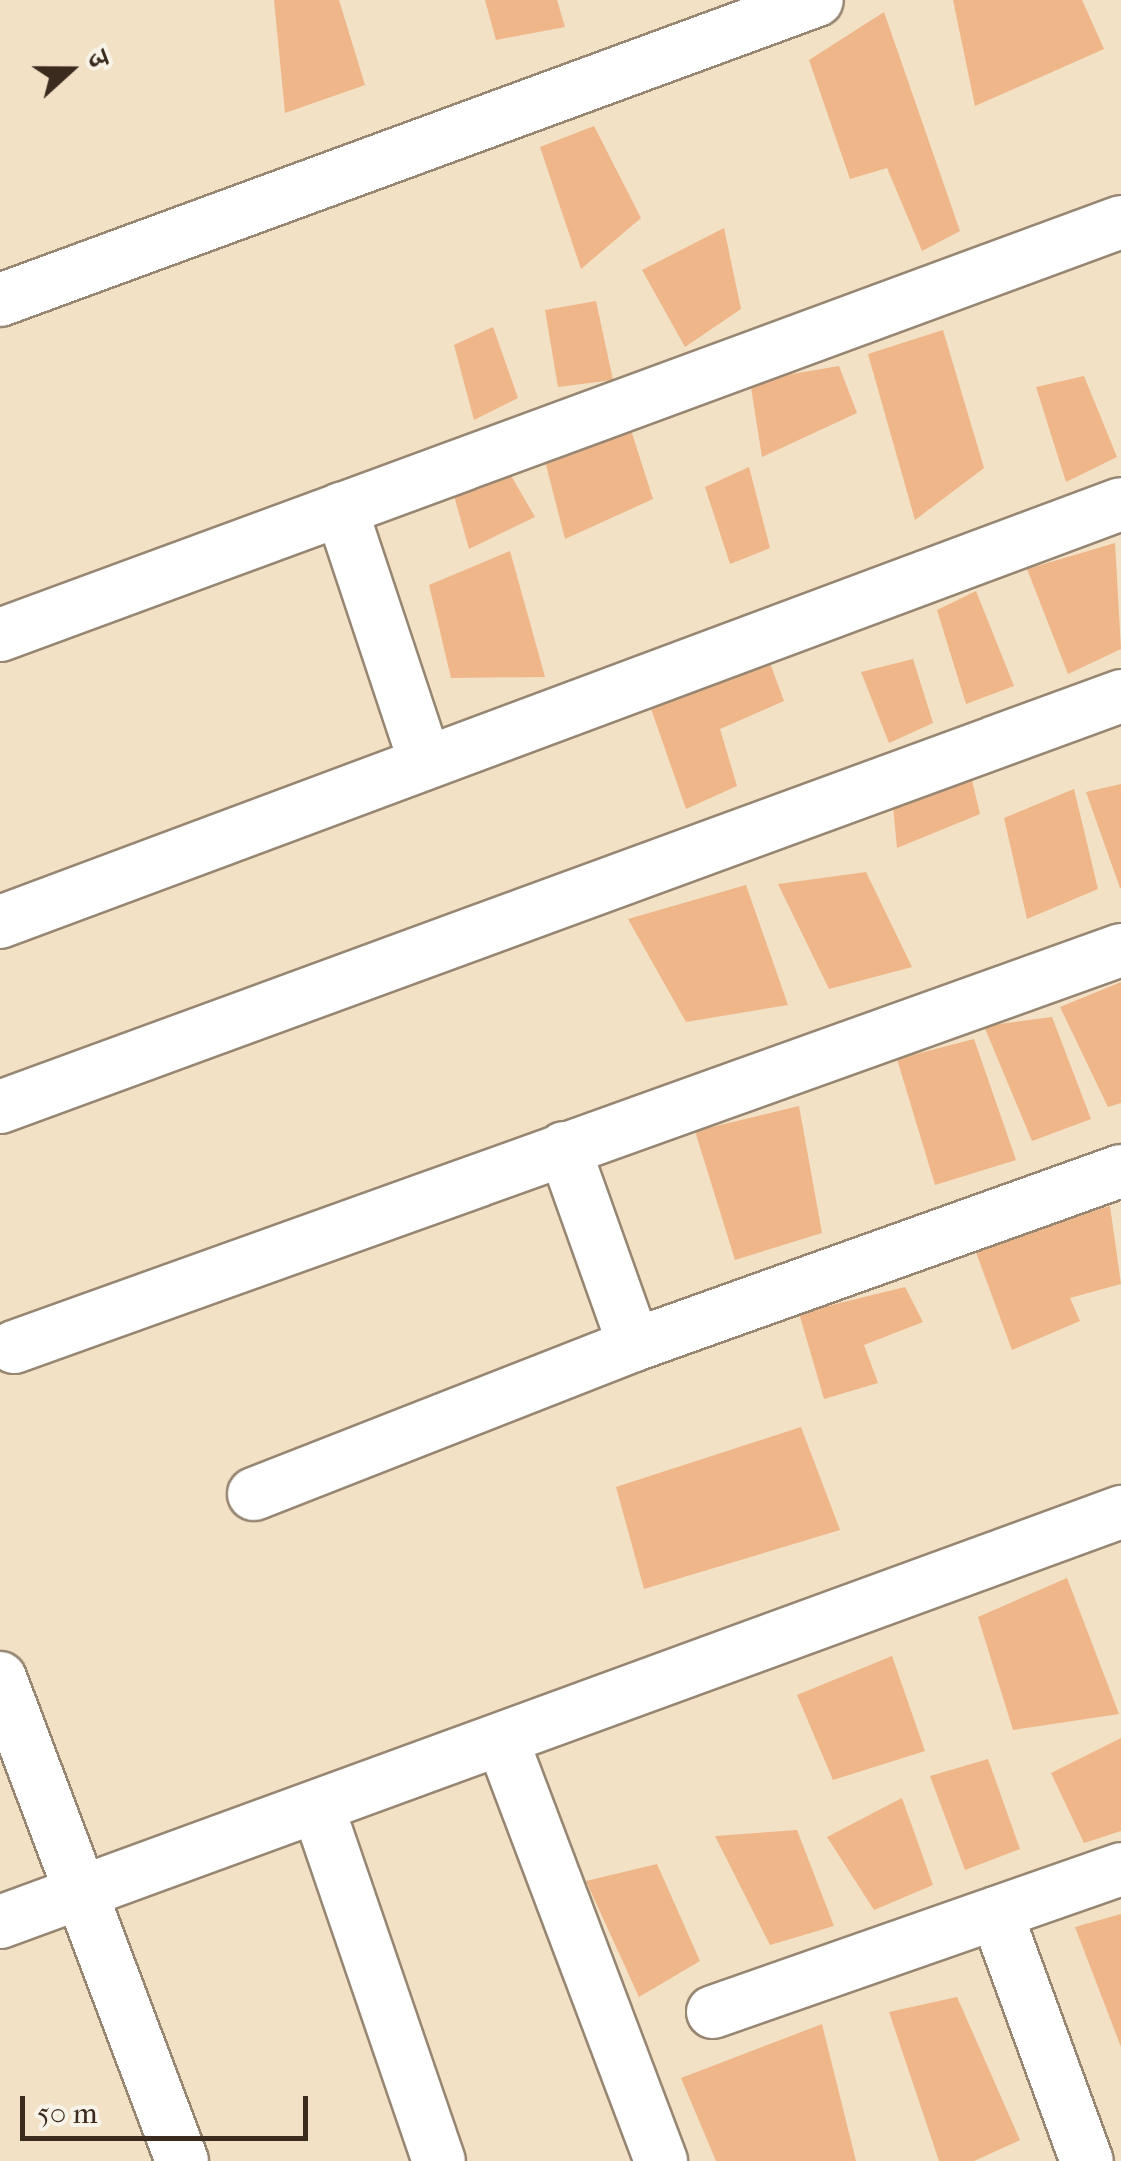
<!DOCTYPE html>
<meta charset="utf-8">
<style>
body{margin:0}
#map{position:relative;width:1121px;height:2161px;overflow:hidden;background:#f2e1c5;font-family:"IM FELL French Canon","Noto Serif Devanagari",serif}
div>[style]{position:absolute}
[style*='--x']{left:calc(var(--x)*1px);top:calc(var(--y)*1px);width:calc(var(--w)*1px);rotate:calc(var(--a)*1deg)}
.building>*{inset:0;background:#efb68a}
.roads{filter:drop-shadow(2px 0 #968672) drop-shadow(-2px 0 #968672) drop-shadow(0 2px #968672) drop-shadow(0 -2px #968672)}
.minor>*{height:52px;margin:-26px;padding:0 26px;transform-origin:26px;border-radius:26px;background:#fff}
span{translate:-50% -50%;white-space:nowrap;text-align:center;line-height:1.15;-webkit-text-stroke:9px #f7f3e8;paint-order:stroke}
.north{position:absolute;left:20px;top:20px;width:100px;height:100px;-webkit-text-stroke:8px #f7f3e8;paint-order:stroke;rotate:69deg;font-size:28px;font-weight:700;line-height:40px;text-align:center;color:#3b2a1e}
.north::after{content:'';display:block;margin:auto;width:35px;height:45px;background:#3b2a1e;clip-path:polygon(50% 0,100% 100%,50% 72%,0 100%)}
.scale{position:absolute;left:20px;top:2096px;width:288px;height:45px;box-sizing:border-box;border:5px solid #3b2a1e;border-top:0;padding-left:12px;font-size:30px;line-height:35px;white-space:nowrap;color:#3b2a1e;-webkit-text-stroke:8px #f7f3e8;paint-order:stroke}
</style>
<div id="map">
<div class="building">
<i style="clip-path:polygon(274px 0,339px 0,365px 85px,285px 113px)"></i>
<i style="clip-path:polygon(485px 0,557px 0,565px 27px,496px 40px)"></i>
<i style="clip-path:polygon(953px 0,1082px 0,1104px 49px,975px 106px)"></i>
<i style="clip-path:polygon(884px 12px,960px 231px,922px 251px,887px 168px,850px 179px,809px 60px)"></i>
<i style="clip-path:polygon(594px 126px,641px 218px,581px 269px,540px 147px)"></i>
<i style="clip-path:polygon(724px 228px,741px 309px,685px 347px,642px 270px)"></i>
<i style="clip-path:polygon(596px 301px,613px 380px,558px 387px,545px 310px)"></i>
<i style="clip-path:polygon(493px 327px,518px 398px,474px 420px,454px 345px)"></i>
<i style="clip-path:polygon(943px 330px,984px 468px,915px 520px,868px 354px)"></i>
<i style="clip-path:polygon(839px 366px,857px 413px,762px 457px,750px 381px)"></i>
<i style="clip-path:polygon(1084px 376px,1117px 457px,1066px 482px,1036px 387px)"></i>
<i style="clip-path:polygon(631px 430px,653px 499px,565px 539px,543px 453px)"></i>
<i style="clip-path:polygon(506px 467px,535px 517px,469px 549px,453px 492px)"></i>
<i style="clip-path:polygon(749px 467px,770px 548px,730px 564px,705px 487px)"></i>
<i style="clip-path:polygon(1115px 543px,1121px 649px,1068px 674px,1027px 569px)"></i>
<i style="clip-path:polygon(510px 551px,545px 677px,451px 678px,429px 585px)"></i>
<i style="clip-path:polygon(976px 591px,1014px 686px,966px 704px,937px 610px)"></i>
<i style="clip-path:polygon(767px 655px,784px 701px,720px 729px,737px 786px,686px 809px,649px 703px)"></i>
<i style="clip-path:polygon(913px 659px,933px 723px,889px 743px,861px 672px)"></i>
<i style="clip-path:polygon(972px 780px,980px 814px,897px 848px,892px 796px)"></i>
<i style="clip-path:polygon(1121px 784px,1121px 888px,1120px 888px,1086px 792px)"></i>
<i style="clip-path:polygon(1074px 789px,1098px 889px,1027px 919px,1004px 818px)"></i>
<i style="clip-path:polygon(866px 872px,912px 967px,829px 989px,778px 884px)"></i>
<i style="clip-path:polygon(746px 885px,788px 1005px,686px 1022px,628px 919px)"></i>
<i style="clip-path:polygon(1121px 982px,1121px 1103px,1108px 1107px,1060px 1007px)"></i>
<i style="clip-path:polygon(1052px 1017px,1091px 1119px,1032px 1141px,984px 1026px)"></i>
<i style="clip-path:polygon(974px 1039px,1016px 1160px,935px 1185px,897px 1059px)"></i>
<i style="clip-path:polygon(799px 1106px,822px 1233px,735px 1260px,695px 1131px)"></i>
<i style="clip-path:polygon(1110px 1206px,1121px 1284px,1070px 1298px,1080px 1321px,1012px 1350px,974px 1247px)"></i>
<i style="clip-path:polygon(905px 1287px,923px 1322px,864px 1345px,878px 1383px,824px 1399px,799px 1313px)"></i>
<i style="clip-path:polygon(801px 1427px,840px 1530px,644px 1589px,616px 1487px)"></i>
<i style="clip-path:polygon(1067px 1578px,1119px 1714px,1013px 1730px,978px 1617px)"></i>
<i style="clip-path:polygon(892px 1656px,925px 1751px,833px 1780px,797px 1695px)"></i>
<i style="clip-path:polygon(1121px 1738px,1121px 1831px,1084px 1843px,1051px 1773px)"></i>
<i style="clip-path:polygon(988px 1759px,1020px 1849px,965px 1870px,930px 1776px)"></i>
<i style="clip-path:polygon(902px 1798px,933px 1885px,874px 1910px,827px 1837px)"></i>
<i style="clip-path:polygon(797px 1830px,834px 1926px,770px 1945px,715px 1836px)"></i>
<i style="clip-path:polygon(657px 1864px,700px 1961px,639px 1997px,586px 1881px)"></i>
<i style="clip-path:polygon(1121px 1914px,1121px 2047px,1075px 1927px)"></i>
<i style="clip-path:polygon(957px 1997px,1020px 2140px,974px 2161px,939px 2161px,889px 2012px)"></i>
<i style="clip-path:polygon(822px 2024px,856px 2161px,716px 2161px,681px 2078px)"></i>
</div>
<div class="roads">
<div class="minor">
<i style="--x:0;--y:300;--w:870;--a:-20.16"></i>
<i style="--x:341;--y:509;--w:260;--a:71.6"></i>
<i style="--x:0;--y:635;--w:1195;--a:-20.22"></i>
<i style="--x:0;--y:922;--w:1196;--a:-20.45"></i>
<i style="--x:0;--y:1107;--w:1194;--a:-20.13"></i>
<i style="--x:564;--y:1148;--w:209;--a:70.4"></i>
<i style="--x:14;--y:1347;--w:1176;--a:-19.73"></i>
<i style="--x:254;--y:1494;--w:408;--a:-21.4"></i>
<i style="--x:634;--y:1345;--w:517;--a:-19.66"></i>
<i style="--x:0;--y:1678;--w:516;--a:69.35"></i>
<i style="--x:502;--y:1740;--w:450;--a:69.3"></i>
<i style="--x:318;--y:1808;--w:373;--a:71.1"></i>
<i style="--x:996;--y:1913;--w:264;--a:69.9"></i>
<i style="--x:0;--y:1922;--w:1194;--a:-20.09"></i>
<i style="--x:713;--y:2012;--w:432;--a:-19.3"></i>
</div>
</div>
<div class="north">उ</div>
<div class="scale">50 m</div>
</div>
